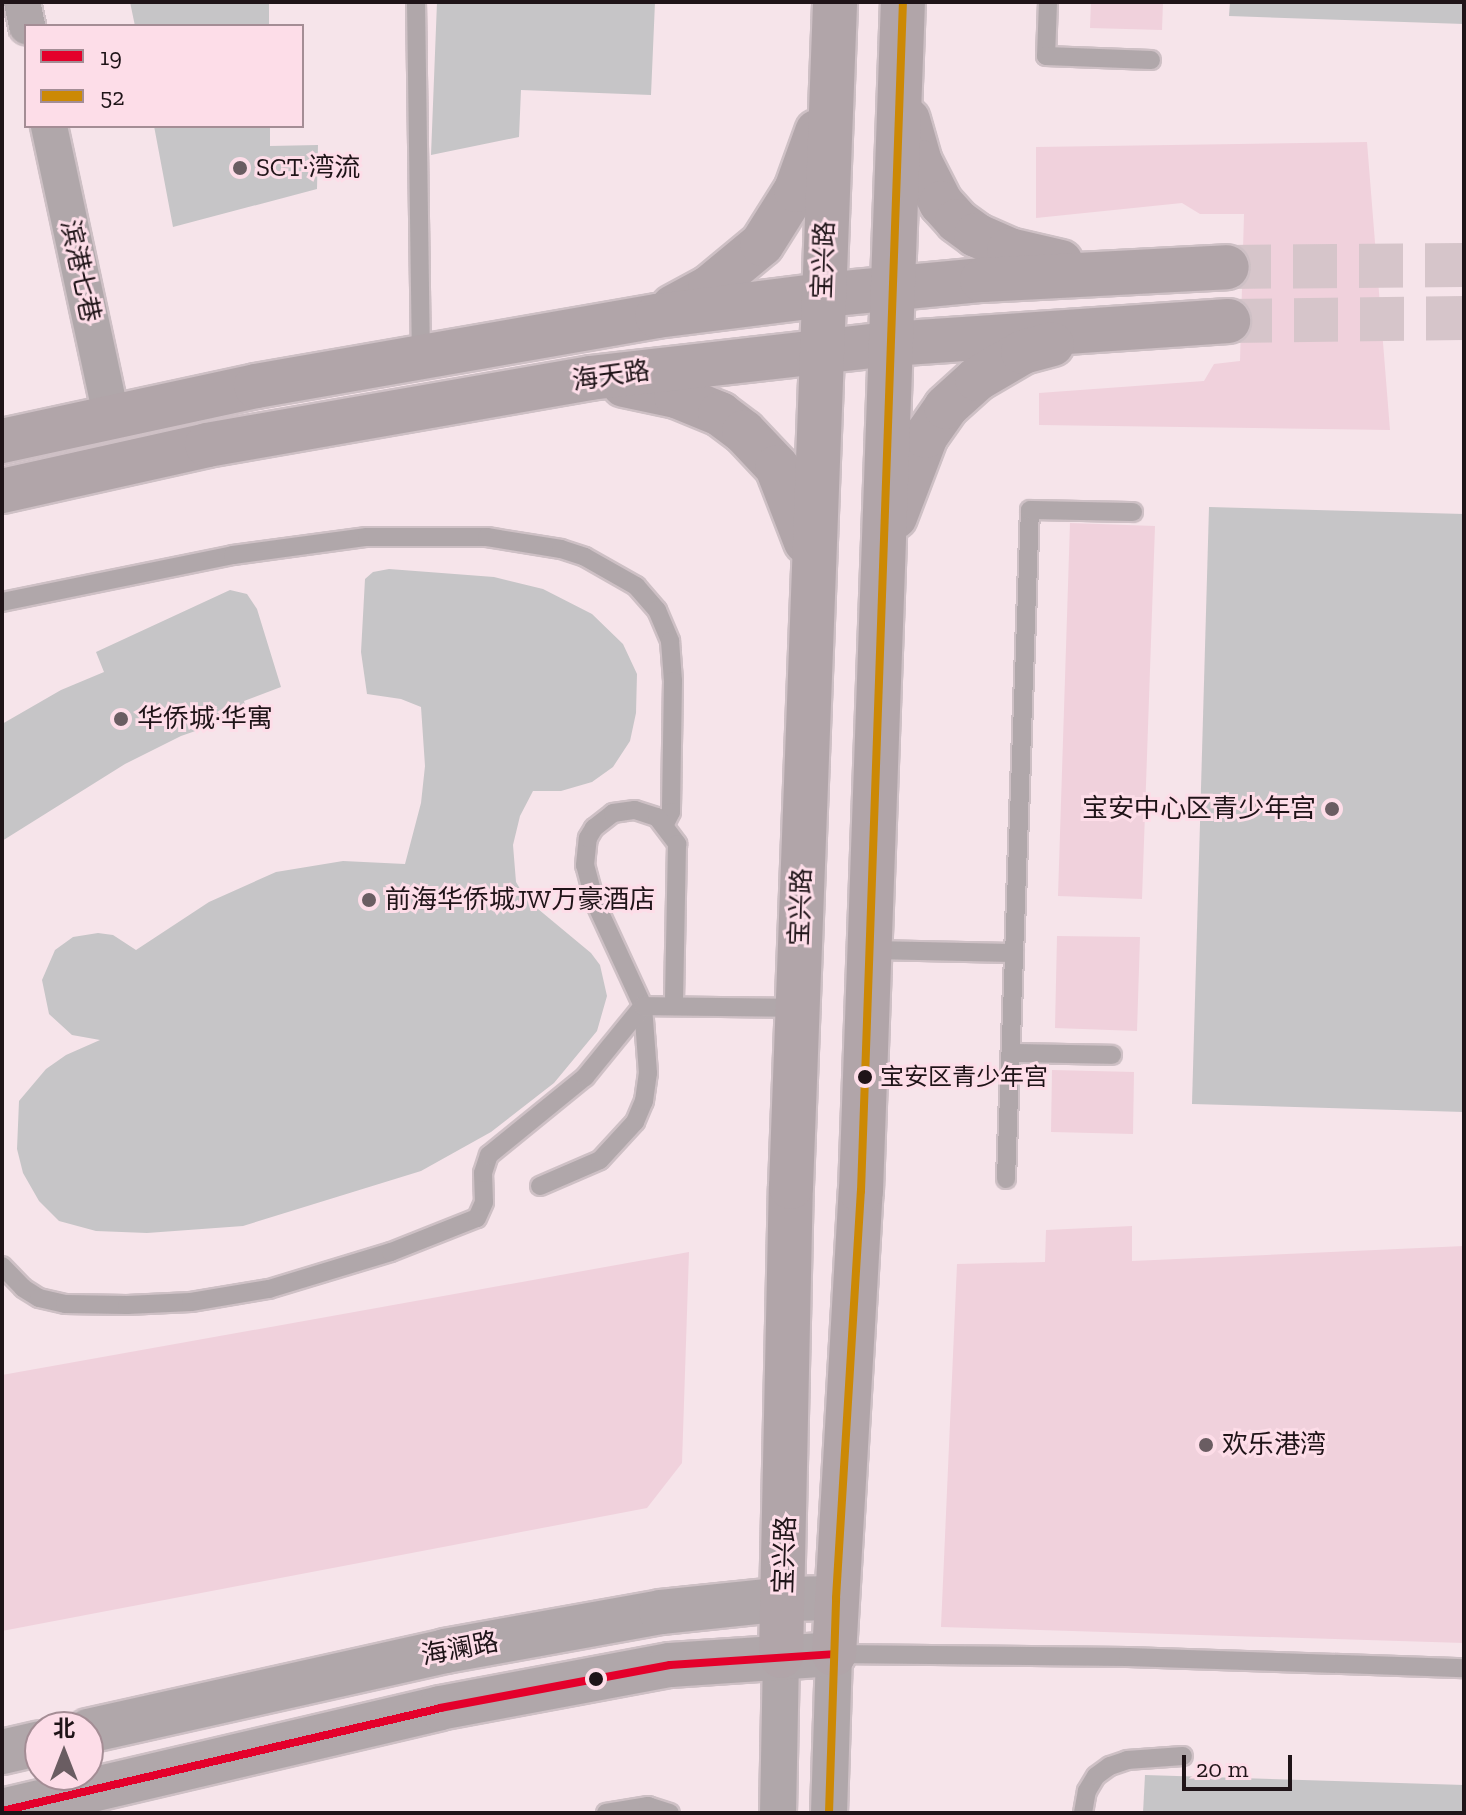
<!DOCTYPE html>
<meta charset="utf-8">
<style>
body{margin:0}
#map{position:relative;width:1466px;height:1815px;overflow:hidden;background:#f6e4ea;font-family:"Zilla Slab","Noto Sans SC",serif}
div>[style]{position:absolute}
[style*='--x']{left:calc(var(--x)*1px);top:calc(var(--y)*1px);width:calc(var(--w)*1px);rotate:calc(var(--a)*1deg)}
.green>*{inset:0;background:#f0d1dc}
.building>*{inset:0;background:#c6c5c7}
.secondary-tunnel>*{height:44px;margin-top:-22px;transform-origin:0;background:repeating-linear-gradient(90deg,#d6c5ca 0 44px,transparent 0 66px)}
.roads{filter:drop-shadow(2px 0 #cec0c5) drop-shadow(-2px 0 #cec0c5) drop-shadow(0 2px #cec0c5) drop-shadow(0 -2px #cec0c5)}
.service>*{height:18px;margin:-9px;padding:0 9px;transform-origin:9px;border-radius:9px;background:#b0a7aa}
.minor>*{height:36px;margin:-18px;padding:0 18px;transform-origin:18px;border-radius:18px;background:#b0a7aa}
.tertiary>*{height:44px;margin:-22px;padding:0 22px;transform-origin:22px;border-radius:22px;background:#b0a7aa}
.secondary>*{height:44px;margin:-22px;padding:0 22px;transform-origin:22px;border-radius:22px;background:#b1a5a9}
.bus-1>*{height:8px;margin:-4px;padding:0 4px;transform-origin:4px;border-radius:4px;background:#e4002b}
.bus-2>*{height:8px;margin:-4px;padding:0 4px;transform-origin:4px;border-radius:4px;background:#cc8905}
.dots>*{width:22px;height:22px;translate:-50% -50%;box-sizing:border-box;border:4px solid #fddde8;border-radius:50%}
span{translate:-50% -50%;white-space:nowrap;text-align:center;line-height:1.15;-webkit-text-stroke:6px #fddde8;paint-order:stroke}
.bus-label{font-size:24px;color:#1f1418}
.left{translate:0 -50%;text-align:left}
.poi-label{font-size:26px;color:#1f1418}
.right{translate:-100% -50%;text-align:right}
.street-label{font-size:26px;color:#1f1418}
.frame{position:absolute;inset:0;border:4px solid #1f1418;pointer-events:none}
.legend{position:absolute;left:24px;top:24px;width:280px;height:104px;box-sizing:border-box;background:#fddde8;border:2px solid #a48d95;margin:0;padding:10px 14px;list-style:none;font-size:24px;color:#1f1418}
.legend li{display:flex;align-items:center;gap:16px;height:40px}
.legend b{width:40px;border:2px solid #a48d95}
.north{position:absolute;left:24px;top:1711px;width:80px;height:80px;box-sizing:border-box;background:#fddde8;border:2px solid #a48d95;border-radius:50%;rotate:0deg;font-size:22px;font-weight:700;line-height:32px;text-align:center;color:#1f1418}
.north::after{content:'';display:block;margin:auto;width:28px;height:36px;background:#6a5d62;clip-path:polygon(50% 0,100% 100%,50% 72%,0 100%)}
.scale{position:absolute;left:1182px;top:1755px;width:110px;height:36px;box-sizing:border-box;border:4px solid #1f1418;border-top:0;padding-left:10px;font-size:24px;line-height:28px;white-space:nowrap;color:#1f1418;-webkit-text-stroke:6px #fddde8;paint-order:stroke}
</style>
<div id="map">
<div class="green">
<i style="clip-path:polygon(1091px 2px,1163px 2px,1162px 30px,1090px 28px)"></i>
<i style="clip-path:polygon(1367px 142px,1390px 430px,1039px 425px,1039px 393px,1204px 381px,1214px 364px,1240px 361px,1244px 214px,1200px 214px,1182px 203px,1036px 218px,1036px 147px)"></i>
<i style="clip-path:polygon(1070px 523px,1155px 526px,1142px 899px,1058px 896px)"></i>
<i style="clip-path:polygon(1057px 936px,1140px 937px,1137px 1031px,1055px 1028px)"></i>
<i style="clip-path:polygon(1052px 1070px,1134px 1072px,1133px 1134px,1051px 1132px)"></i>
<i style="clip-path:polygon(1132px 1226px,1132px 1261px,1464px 1246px,1464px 1643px,941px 1627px,957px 1264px,1045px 1262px,1046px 1230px)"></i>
<i style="clip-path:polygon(689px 1252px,682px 1463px,647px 1508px,2px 1631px,2px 1375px)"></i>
</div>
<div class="building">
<i style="clip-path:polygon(130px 2px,269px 2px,269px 26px,135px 26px)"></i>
<i style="clip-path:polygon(437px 2px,655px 2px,651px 95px,521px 90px,519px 137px,431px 155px)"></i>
<i style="clip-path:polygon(1230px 2px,1464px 2px,1464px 24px,1229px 16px)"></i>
<i style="clip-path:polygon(154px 126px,270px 126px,270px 146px,318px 145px,317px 189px,173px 227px)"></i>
<i style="clip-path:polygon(1209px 507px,1464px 514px,1464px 1112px,1192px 1104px)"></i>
<i style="clip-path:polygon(389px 569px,494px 577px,543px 589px,592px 614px,623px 644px,637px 674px,636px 713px,630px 741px,613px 767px,592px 782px,561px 791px,533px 791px,520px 816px,513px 845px,516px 882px,526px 899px,591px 953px,600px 965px,607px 996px,597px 1031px,554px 1083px,491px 1132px,421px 1171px,243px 1226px,147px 1233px,96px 1231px,59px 1221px,39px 1201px,23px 1173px,17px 1149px,19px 1101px,46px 1069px,66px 1055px,100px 1040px,72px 1035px,49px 1014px,42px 980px,55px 950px,73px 937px,98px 933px,113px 935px,136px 950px,209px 902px,276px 872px,343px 861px,405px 864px,421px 803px,425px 766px,421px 707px,401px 699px,367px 694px,361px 652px,365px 579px,373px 572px)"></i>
<i style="clip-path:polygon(230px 590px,247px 594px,257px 609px,281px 687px,244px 701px,247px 713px,181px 736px,125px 764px,2px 841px,2px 724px,61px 690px,104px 672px,96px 652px)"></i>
<i style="clip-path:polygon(1145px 1775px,1464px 1785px,1464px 1813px,1143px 1813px)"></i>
</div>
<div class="secondary-tunnel">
<i style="--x:1227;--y:267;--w:237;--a:-0.5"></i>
<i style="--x:1228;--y:321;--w:236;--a:-0.7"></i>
</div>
<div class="roads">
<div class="service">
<i style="--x:416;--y:2;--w:353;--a:89.2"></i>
<i style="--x:1048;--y:2;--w:54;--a:92.1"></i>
<i style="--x:1046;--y:56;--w:105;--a:2.2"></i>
<i style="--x:2;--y:602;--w:236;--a:-11.5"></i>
<i style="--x:233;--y:555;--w:135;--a:-7.7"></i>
<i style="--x:367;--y:537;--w:120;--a:0"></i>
<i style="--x:487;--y:537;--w:75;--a:9.2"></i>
<i style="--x:561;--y:549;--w:25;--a:18"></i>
<i style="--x:585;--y:557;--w:59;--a:29.6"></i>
<i style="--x:636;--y:586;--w:32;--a:49"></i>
<i style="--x:657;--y:610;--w:34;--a:67"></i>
<i style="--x:670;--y:641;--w:40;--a:85.7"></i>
<i style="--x:673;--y:681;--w:131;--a:90.9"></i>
<i style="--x:671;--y:812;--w:13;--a:117"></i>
<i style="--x:871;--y:950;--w:143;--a:1.2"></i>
<i style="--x:1011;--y:1053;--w:101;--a:1.1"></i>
<i style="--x:1006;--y:1179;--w:669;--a:-87.95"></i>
<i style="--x:1030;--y:510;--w:103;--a:1.1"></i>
<i style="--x:540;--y:1186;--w:65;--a:-23.4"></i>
<i style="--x:600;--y:1160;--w:52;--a:-47.4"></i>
<i style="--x:635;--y:1122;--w:23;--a:-67"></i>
<i style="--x:644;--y:1101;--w:28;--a:-82"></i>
<i style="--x:648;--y:1073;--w:67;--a:-94.3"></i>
<i style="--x:643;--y:1006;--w:115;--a:-114.8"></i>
<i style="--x:595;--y:902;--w:38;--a:-105"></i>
<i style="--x:585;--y:865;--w:27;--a:-84"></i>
<i style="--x:588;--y:838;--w:12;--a:-59"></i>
<i style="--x:594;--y:828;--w:24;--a:-38"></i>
<i style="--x:613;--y:813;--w:22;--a:-8"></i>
<i style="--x:635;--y:810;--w:23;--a:18"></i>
<i style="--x:657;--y:817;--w:34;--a:53"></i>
<i style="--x:677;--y:844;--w:162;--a:91.1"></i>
<i style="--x:2;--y:1266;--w:30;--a:46"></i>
<i style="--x:23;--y:1288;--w:19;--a:32"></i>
<i style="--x:39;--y:1298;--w:27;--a:13"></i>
<i style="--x:65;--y:1304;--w:62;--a:0.9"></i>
<i style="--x:127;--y:1305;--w:64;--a:-2.7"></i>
<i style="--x:191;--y:1302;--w:79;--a:-9.5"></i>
<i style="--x:269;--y:1289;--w:127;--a:-16.9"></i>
<i style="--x:391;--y:1252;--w:92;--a:-21.6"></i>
<i style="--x:477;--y:1218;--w:17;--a:-66"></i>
<i style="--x:484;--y:1202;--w:29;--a:-92"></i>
<i style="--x:483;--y:1173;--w:19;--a:-72"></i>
<i style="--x:489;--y:1155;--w:124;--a:-39.1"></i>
<i style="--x:585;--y:1077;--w:92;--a:-50.8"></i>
<i style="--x:643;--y:1006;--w:155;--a:0.7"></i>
<i style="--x:834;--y:1654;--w:294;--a:0.6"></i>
<i style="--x:1128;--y:1657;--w:336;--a:1.9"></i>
<i style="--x:606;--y:1813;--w:43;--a:-9.5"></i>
<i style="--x:648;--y:1806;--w:23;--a:18"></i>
<i style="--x:1083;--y:1813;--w:22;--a:-80"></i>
<i style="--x:1087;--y:1791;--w:17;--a:-59"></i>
<i style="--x:1096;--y:1776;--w:17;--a:-36"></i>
<i style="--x:1110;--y:1766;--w:18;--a:-19"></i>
<i style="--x:1127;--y:1760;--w:56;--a:-4.1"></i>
</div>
<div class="minor">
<i style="--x:22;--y:2;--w:25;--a:78"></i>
<i style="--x:49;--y:126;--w:297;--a:77.9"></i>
<i style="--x:778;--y:1813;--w:157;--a:-88.9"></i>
<i style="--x:829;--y:1813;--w:159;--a:-88.2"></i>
</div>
<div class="tertiary">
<i style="--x:88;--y:1731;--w:366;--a:-12.6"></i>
<i style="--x:445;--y:1651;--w:219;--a:-10.2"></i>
<i style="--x:661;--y:1612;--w:124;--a:-6"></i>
<i style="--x:784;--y:1599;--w:52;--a:-1.1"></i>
<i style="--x:2;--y:1752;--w:39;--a:-13"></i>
<i style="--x:2;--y:1811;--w:450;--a:-13.2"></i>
<i style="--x:440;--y:1708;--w:234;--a:-10.6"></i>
<i style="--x:670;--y:1665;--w:164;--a:-3.8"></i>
</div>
<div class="secondary">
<i style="--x:908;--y:120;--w:44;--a:74.1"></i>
<i style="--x:920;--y:162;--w:46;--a:62.9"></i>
<i style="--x:941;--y:203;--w:24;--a:48"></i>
<i style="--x:957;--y:221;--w:24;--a:36"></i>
<i style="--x:976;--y:235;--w:36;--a:24"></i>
<i style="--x:1009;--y:250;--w:53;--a:13"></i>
<i style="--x:673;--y:307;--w:42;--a:-28.4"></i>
<i style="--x:710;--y:287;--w:67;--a:-39.6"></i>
<i style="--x:762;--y:244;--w:64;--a:-57.8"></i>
<i style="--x:796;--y:190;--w:62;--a:-70.1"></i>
<i style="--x:624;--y:385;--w:53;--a:11.9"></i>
<i style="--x:676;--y:396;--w:48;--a:22.2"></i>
<i style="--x:720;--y:414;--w:30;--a:37"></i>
<i style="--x:744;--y:432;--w:48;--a:46.7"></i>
<i style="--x:777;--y:467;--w:80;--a:68.9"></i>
<i style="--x:2;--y:441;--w:260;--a:-12.2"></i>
<i style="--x:256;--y:386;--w:407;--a:-9.9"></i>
<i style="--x:657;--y:316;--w:167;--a:-7.2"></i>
<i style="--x:823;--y:295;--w:160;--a:-5.4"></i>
<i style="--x:982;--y:280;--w:245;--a:-3"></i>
<i style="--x:2;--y:491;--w:210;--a:-12.6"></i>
<i style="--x:207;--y:445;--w:389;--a:-9.9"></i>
<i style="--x:590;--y:378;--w:302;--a:-6.5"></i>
<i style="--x:890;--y:344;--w:339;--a:-3.9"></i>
<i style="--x:895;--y:517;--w:87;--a:-69.1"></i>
<i style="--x:926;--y:436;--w:35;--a:-55"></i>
<i style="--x:946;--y:407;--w:42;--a:-42.1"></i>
<i style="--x:977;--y:379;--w:53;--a:-30.4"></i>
<i style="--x:1023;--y:352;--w:30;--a:-15"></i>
<i style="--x:834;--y:1654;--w:464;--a:-86.7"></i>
<i style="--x:861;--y:1191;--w:1190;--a:-87.98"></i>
<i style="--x:781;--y:1656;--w:469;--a:-88.8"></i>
<i style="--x:791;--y:1187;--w:1186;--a:-87.87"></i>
</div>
</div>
<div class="bus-1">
<i style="--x:2;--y:1811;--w:450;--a:-13.2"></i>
<i style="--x:440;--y:1708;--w:234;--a:-10.6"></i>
<i style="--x:670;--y:1665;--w:164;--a:-3.8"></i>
</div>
<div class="bus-2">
<i style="--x:829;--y:1813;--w:215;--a:-88.1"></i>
<i style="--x:836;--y:1598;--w:408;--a:-86.5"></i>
<i style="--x:861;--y:1191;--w:1190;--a:-87.98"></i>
</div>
<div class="dots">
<i style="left:240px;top:168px;background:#6a5d62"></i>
<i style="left:121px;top:719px;background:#6a5d62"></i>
<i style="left:1332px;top:809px;background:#6a5d62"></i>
<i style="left:369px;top:900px;background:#6a5d62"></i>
<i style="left:865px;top:1077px;background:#1f1418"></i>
<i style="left:1206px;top:1445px;background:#6a5d62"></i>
<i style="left:596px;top:1679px;background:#1f1418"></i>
</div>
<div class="bus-label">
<span class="left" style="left:880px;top:1077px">宝安区青少年宫</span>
</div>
<div class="poi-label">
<span class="left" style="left:256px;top:168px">SCT·湾流</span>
<span class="left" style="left:137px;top:719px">华侨城·华寓</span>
<span class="right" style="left:1316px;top:809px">宝安中心区青少年宫</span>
<span class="left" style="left:385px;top:900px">前海华侨城JW万豪酒店</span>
<span class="left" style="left:1222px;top:1445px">欢乐港湾</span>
</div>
<div class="street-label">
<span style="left:824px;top:260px;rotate:-88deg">宝兴路</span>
<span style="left:80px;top:271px;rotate:78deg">滨港七巷</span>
<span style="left:611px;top:376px;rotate:-8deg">海天路</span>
<span style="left:801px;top:907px;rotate:-88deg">宝兴路</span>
<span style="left:785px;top:1555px;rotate:-88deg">宝兴路</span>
<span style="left:460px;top:1649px;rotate:-11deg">海澜路</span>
</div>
<div class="frame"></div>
<ul class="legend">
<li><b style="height:10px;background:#e4002b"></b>19</li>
<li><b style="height:10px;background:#cc8905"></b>52</li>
</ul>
<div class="north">北</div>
<div class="scale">20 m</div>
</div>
